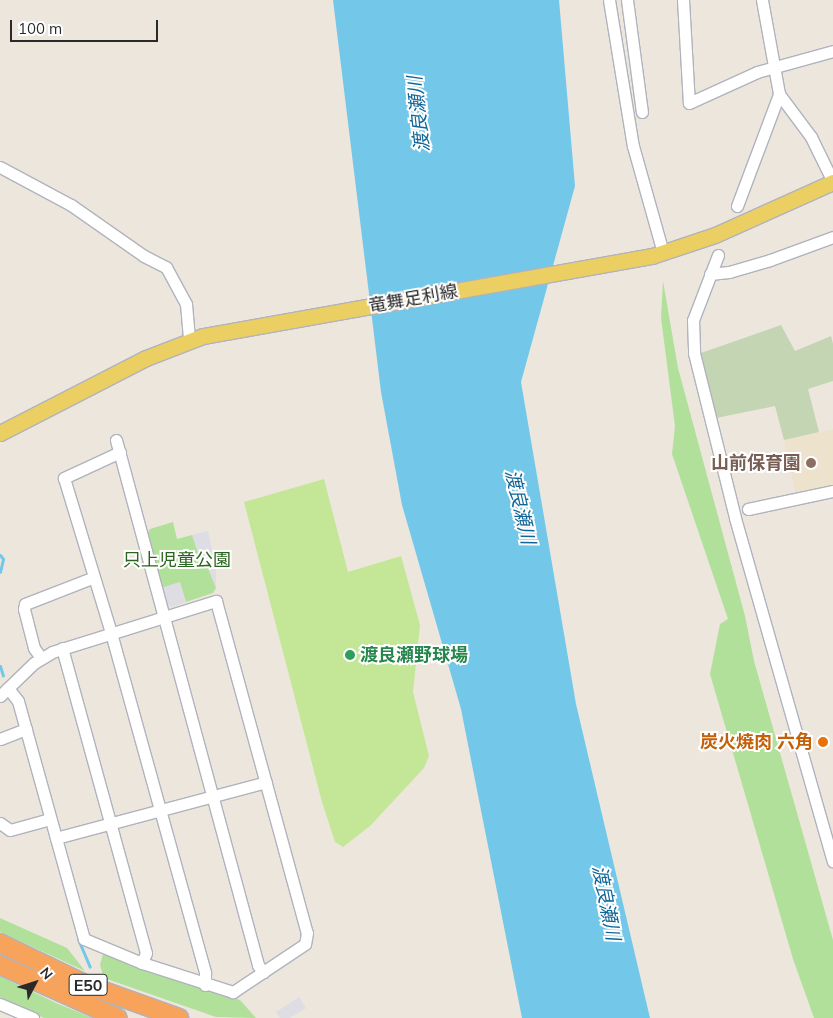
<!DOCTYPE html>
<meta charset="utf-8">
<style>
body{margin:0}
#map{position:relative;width:833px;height:1018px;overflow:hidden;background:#ece6dd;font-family:Mulish,"Noto Sans JP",sans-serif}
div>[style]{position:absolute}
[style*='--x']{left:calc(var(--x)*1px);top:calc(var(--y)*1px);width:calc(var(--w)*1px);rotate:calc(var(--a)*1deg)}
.industrial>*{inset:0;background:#dfdde4}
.education>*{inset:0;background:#ede3cd}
.green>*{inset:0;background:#b1e09b}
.cemetery>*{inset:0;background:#c4d5b4}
.pitch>*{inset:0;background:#c3e797}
.water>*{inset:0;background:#73c8ea}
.stream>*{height:3px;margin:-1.5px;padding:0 1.5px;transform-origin:1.5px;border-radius:1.5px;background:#73c8ea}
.roads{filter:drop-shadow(1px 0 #b0b3bd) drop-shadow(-1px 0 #b0b3bd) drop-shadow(0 1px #b0b3bd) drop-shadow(0 -1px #b0b3bd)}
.minor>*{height:11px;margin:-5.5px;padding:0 5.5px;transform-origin:5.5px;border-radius:5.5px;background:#fff}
.major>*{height:15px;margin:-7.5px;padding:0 7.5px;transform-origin:7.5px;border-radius:7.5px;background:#eccf62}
.highway>*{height:18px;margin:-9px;padding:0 9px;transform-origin:9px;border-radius:9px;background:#f8a35b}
.dots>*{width:14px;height:14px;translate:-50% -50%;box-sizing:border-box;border:2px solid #fff;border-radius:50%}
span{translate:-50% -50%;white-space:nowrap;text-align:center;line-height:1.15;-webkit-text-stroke:4px #fff;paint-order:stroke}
.shield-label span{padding:1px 4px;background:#fff;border:1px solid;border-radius:4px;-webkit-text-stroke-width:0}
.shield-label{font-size:16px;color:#2a2a2a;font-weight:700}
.street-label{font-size:18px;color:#2a2a2a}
.education-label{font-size:18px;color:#785e54;font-weight:700}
.right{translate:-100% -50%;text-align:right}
.park-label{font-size:18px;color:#2a651d}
.leisure-label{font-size:18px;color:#27864d;font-weight:700}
.left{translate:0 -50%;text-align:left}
.food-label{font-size:18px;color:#c56008;font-weight:700}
.water-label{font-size:19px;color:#126696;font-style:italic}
.north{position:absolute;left:10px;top:958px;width:50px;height:50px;-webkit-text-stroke:4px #fff;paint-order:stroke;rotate:50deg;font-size:14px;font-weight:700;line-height:20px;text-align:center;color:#2a2a2a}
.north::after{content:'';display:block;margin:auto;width:18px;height:22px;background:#2a2a2a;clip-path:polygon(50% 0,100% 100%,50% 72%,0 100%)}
.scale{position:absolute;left:10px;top:20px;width:148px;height:22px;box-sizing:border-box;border:2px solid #2a2a2a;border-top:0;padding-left:6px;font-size:15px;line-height:18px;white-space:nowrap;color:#2a2a2a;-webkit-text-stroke:4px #fff;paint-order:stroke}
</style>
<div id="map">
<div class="industrial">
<i style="clip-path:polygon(208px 531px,216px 568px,216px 588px,204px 558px,200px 559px,192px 535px)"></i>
<i style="clip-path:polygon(180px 582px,186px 602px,172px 607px,166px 604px,161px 588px)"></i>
<i style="clip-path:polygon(299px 997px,306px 1008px,290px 1018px,280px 1018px,276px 1012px)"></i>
</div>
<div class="education">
<i style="clip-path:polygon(833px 429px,833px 486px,796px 495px,784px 440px)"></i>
</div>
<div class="green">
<i style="clip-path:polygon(663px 281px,678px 368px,745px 616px,754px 661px,833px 940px,833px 1018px,814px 1018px,793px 959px,710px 674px,720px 624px,728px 619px,672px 454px,675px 426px,661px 318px)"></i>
<i style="clip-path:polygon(173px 522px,177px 539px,192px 535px,200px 559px,204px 558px,216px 588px,213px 593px,186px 602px,180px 582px,161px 588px,147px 534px,150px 529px)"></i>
<i style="clip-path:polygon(0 918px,67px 948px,85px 971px,0 932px)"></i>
<i style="clip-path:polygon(103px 954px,240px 1000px,256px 1018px,216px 1017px,104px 978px,100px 965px)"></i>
<i style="clip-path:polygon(0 976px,56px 1003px,93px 1018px,44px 1018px,0 998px)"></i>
</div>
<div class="cemetery">
<i style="clip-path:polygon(781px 325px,795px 351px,831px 336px,833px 344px,833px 381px,808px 389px,819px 432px,784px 440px,775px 406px,716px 418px,698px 354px)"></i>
</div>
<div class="pitch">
<i style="clip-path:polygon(324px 479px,348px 572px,401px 556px,420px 625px,413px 692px,429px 756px,424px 768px,370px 826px,343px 847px,335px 842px,322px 802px,244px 502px)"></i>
</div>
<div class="water">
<i style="clip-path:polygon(333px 0,559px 0,575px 186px,521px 382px,576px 704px,650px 1018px,522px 1018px,461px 709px,402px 505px,381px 392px)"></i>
</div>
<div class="stream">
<i style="--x:0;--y:555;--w:5;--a:53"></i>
<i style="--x:3;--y:559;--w:13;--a:103"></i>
<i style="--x:0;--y:666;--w:10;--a:73"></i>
<i style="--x:78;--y:939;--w:30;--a:67"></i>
</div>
<div class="roads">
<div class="minor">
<i style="--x:609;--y:0;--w:148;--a:80.7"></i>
<i style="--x:633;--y:146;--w:111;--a:74.3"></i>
<i style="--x:627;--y:0;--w:113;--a:82.4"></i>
<i style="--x:683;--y:0;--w:103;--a:86.7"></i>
<i style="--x:689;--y:103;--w:75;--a:-24.5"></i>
<i style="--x:757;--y:72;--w:79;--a:-15.4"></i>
<i style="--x:762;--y:0;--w:96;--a:79.7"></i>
<i style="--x:779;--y:94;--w:54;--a:53.3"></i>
<i style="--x:811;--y:137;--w:50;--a:63.9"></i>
<i style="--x:0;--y:167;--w:81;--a:28.2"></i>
<i style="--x:71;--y:205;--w:89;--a:34.9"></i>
<i style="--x:144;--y:256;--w:25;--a:27"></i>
<i style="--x:166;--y:267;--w:42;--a:61.6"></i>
<i style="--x:186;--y:304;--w:37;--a:85"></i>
<i style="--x:737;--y:206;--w:120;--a:-69.4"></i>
<i style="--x:718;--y:255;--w:70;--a:111"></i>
<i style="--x:693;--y:320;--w:33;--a:88"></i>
<i style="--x:694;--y:353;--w:170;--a:76"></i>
<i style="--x:735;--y:518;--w:357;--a:74.1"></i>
<i style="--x:710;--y:274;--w:19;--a:-6"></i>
<i style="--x:729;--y:272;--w:43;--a:-16.3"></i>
<i style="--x:770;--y:260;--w:67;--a:-20.1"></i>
<i style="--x:116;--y:440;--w:544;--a:74.86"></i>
<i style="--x:258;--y:965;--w:9;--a:54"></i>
<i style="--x:120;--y:452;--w:62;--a:155.1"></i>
<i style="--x:64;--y:478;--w:162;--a:73.1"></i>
<i style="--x:111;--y:633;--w:353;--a:74.5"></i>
<i style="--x:205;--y:973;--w:12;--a:90"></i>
<i style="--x:748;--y:509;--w:87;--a:-12"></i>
<i style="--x:62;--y:648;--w:316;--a:74.6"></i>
<i style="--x:146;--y:953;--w:11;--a:112"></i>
<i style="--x:41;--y:658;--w:12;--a:-125"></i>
<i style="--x:34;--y:648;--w:40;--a:-104.4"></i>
<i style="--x:24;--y:609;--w:5;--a:-79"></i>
<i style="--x:25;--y:604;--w:72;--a:-21.2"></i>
<i style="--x:0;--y:696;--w:11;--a:-45"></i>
<i style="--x:8;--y:688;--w:36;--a:-44"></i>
<i style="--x:34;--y:663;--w:21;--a:-31"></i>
<i style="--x:52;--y:652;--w:172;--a:-17.3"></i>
<i style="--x:216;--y:601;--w:344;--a:74.7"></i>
<i style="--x:307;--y:933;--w:11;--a:100"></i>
<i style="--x:305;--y:944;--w:87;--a:146.3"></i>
<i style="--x:233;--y:992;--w:96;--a:-162.3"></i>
<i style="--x:142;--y:963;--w:63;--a:-157.5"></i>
<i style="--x:84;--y:939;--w:247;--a:-105.5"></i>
<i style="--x:18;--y:701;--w:16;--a:-128"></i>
<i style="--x:0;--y:739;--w:28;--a:-21"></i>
<i style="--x:0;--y:823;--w:12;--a:35"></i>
<i style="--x:10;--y:830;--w:41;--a:-15.4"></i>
<i style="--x:56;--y:838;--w:217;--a:-14.9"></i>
<i style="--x:0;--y:1004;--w:36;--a:23"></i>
</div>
<div class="major">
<i style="--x:0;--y:433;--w:164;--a:-27.2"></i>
<i style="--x:146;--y:358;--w:61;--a:-21.1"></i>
<i style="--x:203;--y:336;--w:456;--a:-10.1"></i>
<i style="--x:652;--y:256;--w:66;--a:-18.4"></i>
<i style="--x:715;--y:235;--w:129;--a:-24.2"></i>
</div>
<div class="highway">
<i style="--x:0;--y:943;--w:97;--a:25.8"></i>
<i style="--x:87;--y:985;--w:98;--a:19.7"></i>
<i style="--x:0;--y:965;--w:129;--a:24.2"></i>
</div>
</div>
<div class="dots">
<i style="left:811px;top:463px;background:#8d6e63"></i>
<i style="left:350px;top:655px;background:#2e9e5b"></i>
<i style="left:823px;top:742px;background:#e8710a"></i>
</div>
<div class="shield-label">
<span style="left:88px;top:985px">E50</span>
</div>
<div class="street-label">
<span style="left:413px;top:299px;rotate:-10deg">竜舞足利線</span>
</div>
<div class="education-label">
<span class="right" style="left:801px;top:463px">山前保育園</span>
</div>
<div class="park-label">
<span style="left:177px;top:560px">只上児童公園</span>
</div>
<div class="leisure-label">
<span class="left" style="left:360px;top:655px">渡良瀬野球場</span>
</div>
<div class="food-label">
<span class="right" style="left:813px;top:742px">炭火焼肉 六角</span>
</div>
<div class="water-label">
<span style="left:419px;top:114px;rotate:-96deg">渡良瀬川</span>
<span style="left:520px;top:507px;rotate:77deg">渡良瀬川</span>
<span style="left:606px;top:903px;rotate:79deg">渡良瀬川</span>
</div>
<div class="north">N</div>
<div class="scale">100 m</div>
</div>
